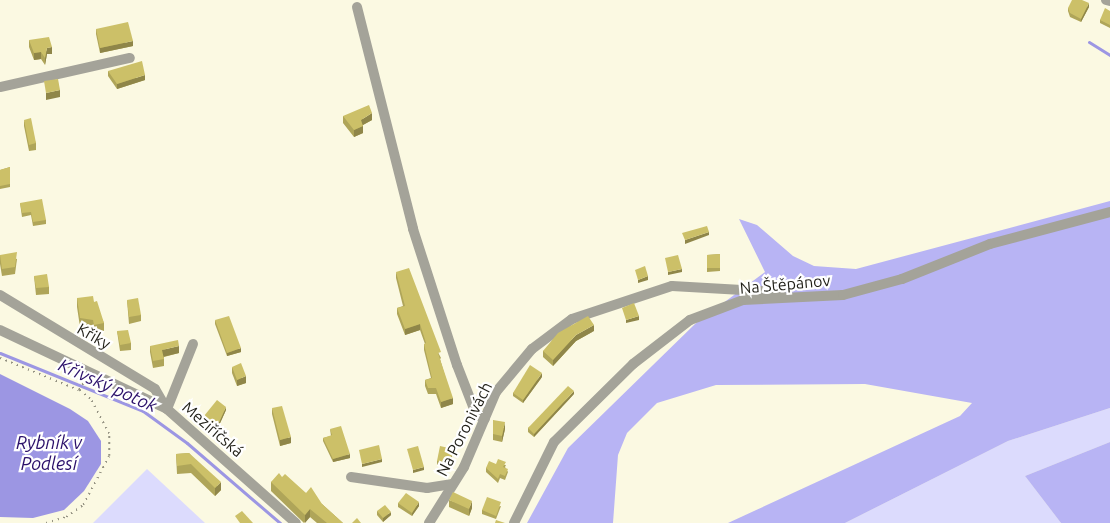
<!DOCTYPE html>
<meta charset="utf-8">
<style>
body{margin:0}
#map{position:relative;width:1110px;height:523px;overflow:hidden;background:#fbf9e2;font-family:Ubuntu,sans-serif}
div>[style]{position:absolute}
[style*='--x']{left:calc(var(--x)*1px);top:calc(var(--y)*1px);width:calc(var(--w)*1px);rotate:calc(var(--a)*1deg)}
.green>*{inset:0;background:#dcdbfd}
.forest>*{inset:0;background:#b8b4f4}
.water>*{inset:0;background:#9c96e3}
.stream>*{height:3px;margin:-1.5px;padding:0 1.5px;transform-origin:1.5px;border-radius:1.5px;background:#9c96e3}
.path>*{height:1.5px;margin-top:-0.75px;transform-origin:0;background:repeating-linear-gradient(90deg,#959383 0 1.5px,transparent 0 6px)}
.minor>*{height:10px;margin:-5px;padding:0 5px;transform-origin:5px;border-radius:5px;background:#a4a399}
.wall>*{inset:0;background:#afa559}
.shaded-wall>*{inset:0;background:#8f8649}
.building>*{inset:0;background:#ccc068}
span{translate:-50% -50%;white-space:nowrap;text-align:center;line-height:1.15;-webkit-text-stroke:4.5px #fff;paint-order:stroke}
.street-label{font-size:16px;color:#201f17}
.water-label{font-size:18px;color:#2b106a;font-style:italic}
</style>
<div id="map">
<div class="green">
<i style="clip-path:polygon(1110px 408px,1110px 442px,1025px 476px,1061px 523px,845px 523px,1008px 441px)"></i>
<i style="clip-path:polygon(147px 469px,205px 523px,93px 523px)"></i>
</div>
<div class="forest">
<i style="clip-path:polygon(1110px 201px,1110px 408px,1008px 441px,845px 523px,728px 523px,960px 416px,972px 403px,865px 384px,716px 385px,657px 403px,627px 433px,618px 455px,613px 523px,527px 523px,568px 448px,695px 324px,765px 272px,739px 219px,757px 225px,793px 256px,814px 266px,856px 269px)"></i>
<i style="clip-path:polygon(1110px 442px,1110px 523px,1061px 523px,1025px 476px)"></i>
</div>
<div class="water">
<i style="clip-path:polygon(0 374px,70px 409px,88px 421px,101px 441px,101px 464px,84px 491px,64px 510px,33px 518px,0 517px)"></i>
</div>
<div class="stream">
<i style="--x:1089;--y:42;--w:25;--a:32"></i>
<i style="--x:0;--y:353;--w:154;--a:22.1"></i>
<i style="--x:143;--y:411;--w:54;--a:36"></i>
<i style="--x:187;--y:443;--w:123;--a:40.7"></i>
</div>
<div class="path">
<i style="--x:0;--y:358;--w:85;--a:22.1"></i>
<i style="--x:79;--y:390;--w:9;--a:-58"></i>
<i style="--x:46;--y:523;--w:21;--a:-17"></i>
<i style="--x:66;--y:517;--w:21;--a:-35"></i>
<i style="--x:83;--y:505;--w:55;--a:-62"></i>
<i style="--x:109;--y:456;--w:22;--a:-90"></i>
<i style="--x:109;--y:434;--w:40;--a:-118"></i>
<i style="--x:90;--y:399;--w:14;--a:-141"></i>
</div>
<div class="minor">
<i style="--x:1106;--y:0;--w:4;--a:14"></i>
<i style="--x:357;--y:7;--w:229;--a:75.8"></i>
<i style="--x:413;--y:229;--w:143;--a:72.1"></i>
<i style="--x:457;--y:365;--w:53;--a:68.8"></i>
<i style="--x:476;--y:414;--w:10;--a:29"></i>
<i style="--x:0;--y:87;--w:133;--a:-12.6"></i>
<i style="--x:0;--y:295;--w:181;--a:31.2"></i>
<i style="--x:155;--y:389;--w:22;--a:60"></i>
<i style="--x:0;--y:330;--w:185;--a:25.3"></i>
<i style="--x:167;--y:409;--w:172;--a:41.5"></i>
<i style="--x:167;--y:409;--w:70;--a:-68.2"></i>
<i style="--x:351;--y:477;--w:77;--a:8.2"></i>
<i style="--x:427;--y:488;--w:26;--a:-9"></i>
<i style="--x:429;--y:523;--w:66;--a:-58"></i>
<i style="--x:464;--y:467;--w:82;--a:-66.9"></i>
<i style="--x:496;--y:392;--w:56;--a:-50.1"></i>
<i style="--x:532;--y:349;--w:50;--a:-36.9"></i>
<i style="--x:572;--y:319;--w:105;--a:-18.3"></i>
<i style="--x:672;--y:286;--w:109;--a:3.2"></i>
<i style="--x:514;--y:523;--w:90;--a:-63.7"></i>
<i style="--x:554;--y:442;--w:111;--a:-44.6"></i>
<i style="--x:633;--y:364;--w:72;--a:-37.7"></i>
<i style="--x:690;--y:320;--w:57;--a:-20.7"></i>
<i style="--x:743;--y:300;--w:100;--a:-2.9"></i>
<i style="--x:843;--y:295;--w:61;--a:-15.2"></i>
<i style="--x:902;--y:279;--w:95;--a:-21.7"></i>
<i style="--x:990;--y:244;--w:124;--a:-14.9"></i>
</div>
<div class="wall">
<i style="clip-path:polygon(1089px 7px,1081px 22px,1070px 17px,1068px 11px,1068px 8px)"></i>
<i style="clip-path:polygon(1110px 11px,1110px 28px,1100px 23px,1100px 20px)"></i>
<i style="clip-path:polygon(96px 29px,133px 46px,100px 53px,96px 34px)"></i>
<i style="clip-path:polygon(29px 40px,52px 54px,47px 54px,45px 65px,41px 59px,34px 60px,29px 47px)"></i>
<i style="clip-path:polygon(108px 71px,145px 80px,117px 89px,108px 76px)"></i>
<i style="clip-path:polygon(343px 116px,372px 120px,363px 125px,363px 133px,354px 137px,343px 123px)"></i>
<i style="clip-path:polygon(24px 120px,36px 143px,36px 150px,29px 151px,24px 126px)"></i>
<i style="clip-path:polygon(10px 167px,10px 187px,0 189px,0 170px)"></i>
<i style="clip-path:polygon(20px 203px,46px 220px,46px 224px,33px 226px,31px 215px,22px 217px)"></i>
<i style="clip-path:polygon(720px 254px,720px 271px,707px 272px,707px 255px)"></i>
<i style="clip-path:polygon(0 255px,17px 259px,15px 274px,2px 276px,0 264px)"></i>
<i style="clip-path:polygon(396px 272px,441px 358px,440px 359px,453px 404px,441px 408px,436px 394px,428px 394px,425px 386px,425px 380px,431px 378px,424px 350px,424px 344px,425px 344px,420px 330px,405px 335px,397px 314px,397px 308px,403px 306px,396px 278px)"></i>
<i style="clip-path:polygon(34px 276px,49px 287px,49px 294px,36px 295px)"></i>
<i style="clip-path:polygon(77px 298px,94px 302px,104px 323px,104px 332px,94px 334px,93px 328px,80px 327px,77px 307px)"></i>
<i style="clip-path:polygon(127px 300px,141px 315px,141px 321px,129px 324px)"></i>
<i style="clip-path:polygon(215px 320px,241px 352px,227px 356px,215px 324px)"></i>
<i style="clip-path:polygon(117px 331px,131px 343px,131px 350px,120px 351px)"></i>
<i style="clip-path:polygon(594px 331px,576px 341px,553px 366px,543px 357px,543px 351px)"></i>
<i style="clip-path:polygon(150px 346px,179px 353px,164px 357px,164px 366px,153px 368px,150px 352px)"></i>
<i style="clip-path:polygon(232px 367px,246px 383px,237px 386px,232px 373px)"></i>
<i style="clip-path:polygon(542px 377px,523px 403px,513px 396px,513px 393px)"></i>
<i style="clip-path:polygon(574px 394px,534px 437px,528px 432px,528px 428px)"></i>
<i style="clip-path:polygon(272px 408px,291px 443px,280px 446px,272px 414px)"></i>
<i style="clip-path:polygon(226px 410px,216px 432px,204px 420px,204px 416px)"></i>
<i style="clip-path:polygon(493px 420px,505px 429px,502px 442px,493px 440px)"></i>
<i style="clip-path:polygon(330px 429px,350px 458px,333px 462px,323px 441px,323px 438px,331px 436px)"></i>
<i style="clip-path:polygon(189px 453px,221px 490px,215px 496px,191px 473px,177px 474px,176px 454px)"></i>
<i style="clip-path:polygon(453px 453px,449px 468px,437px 465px,437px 461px)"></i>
<i style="clip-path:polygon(496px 464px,506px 465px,505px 467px,508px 472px,505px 480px,500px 478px,498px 483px,486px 472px,486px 468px)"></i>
<i style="clip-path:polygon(282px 477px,322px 504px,343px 523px,317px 523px,310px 517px,304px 523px,271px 491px,271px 482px)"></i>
<i style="clip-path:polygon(449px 500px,472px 508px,469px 516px,449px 507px)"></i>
<i style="clip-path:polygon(398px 503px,419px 506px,412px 516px,398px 507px)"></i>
<i style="clip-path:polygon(501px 506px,496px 519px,482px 514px,482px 510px)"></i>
<i style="clip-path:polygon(377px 511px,391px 515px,383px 522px,377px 515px)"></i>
</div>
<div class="shaded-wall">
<i style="clip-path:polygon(1089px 3px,1089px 7px,1081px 22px,1081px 19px)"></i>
<i style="clip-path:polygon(133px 41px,133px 46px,100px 53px,100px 48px)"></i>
<i style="clip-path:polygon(52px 47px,52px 54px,47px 54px,45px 65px,45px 58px,47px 48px)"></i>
<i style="clip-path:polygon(41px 52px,41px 59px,34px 60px,34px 53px)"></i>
<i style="clip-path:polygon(145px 75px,145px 80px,117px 89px,117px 84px)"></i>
<i style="clip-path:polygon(60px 90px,60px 97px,46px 100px,46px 93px)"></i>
<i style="clip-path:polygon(372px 113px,372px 120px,361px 126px,361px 120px)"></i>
<i style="clip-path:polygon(363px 126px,363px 133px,354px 137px,354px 130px)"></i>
<i style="clip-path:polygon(709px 232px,709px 235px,685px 244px,685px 240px)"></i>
<i style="clip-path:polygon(682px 269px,682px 272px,668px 275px,668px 272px)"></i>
<i style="clip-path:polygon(648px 276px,648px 280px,638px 283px,638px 280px)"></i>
<i style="clip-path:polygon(639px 316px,639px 320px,626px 323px,626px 320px)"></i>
<i style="clip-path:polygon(420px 324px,420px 330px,405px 335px,405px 329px)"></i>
<i style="clip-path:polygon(594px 325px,594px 331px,576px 341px,553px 366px,553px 360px,576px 335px)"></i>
<i style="clip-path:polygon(179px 346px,179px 353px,162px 357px,162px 350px)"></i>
<i style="clip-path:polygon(241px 348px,241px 352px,227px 356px,227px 353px)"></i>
<i style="clip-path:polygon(542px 373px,542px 377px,523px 403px,523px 400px)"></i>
<i style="clip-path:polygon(246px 376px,246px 383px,237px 386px,237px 380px)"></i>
<i style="clip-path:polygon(574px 391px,574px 394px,534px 437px,534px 434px)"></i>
<i style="clip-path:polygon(453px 398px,453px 404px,441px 408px,441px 402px)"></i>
<i style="clip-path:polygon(226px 407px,226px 410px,216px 432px,216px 429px)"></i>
<i style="clip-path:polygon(505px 422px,505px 429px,502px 442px,502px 436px)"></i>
<i style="clip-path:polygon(291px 437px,291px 443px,280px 446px,280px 440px)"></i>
<i style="clip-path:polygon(350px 454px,350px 458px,333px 462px,333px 459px)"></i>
<i style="clip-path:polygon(382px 459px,382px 462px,362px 467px,362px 464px)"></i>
<i style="clip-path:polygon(424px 467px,424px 470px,413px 473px,413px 470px)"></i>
<i style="clip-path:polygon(221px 482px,221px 490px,215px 496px,215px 488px)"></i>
<i style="clip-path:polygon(472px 501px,472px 508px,469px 516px,469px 509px)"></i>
<i style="clip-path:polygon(419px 502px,419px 506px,412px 516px,412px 513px)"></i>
<i style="clip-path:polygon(310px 509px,310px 517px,305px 523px,305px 515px)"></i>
<i style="clip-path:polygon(391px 512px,391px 515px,383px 522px,383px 518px)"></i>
</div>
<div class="building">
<i style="clip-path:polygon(1072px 0,1082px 0,1089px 3px,1081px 19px,1070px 13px,1068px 8px)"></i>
<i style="clip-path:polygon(1105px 8px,1110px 11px,1110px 25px,1100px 20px)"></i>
<i style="clip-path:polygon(128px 22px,133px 41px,100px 48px,96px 29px)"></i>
<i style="clip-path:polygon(49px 37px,52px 47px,47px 48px,45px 58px,41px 52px,34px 53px,29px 40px)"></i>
<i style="clip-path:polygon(142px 61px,145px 75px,117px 84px,108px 71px)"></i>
<i style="clip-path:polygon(58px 79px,60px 90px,46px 93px,44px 81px)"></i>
<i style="clip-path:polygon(369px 105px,372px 113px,361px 120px,363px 126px,354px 130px,343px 116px)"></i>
<i style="clip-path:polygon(31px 118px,36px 143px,29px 145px,24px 120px)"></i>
<i style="clip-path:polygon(10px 167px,10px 184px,0 186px,0 170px)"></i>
<i style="clip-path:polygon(42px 199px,46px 220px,33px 222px,31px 212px,22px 213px,20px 203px)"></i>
<i style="clip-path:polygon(707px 226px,709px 232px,685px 240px,682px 233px)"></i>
<i style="clip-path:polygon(17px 252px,15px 267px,2px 269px,0 255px)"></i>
<i style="clip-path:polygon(720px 254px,720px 268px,707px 268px,707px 255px)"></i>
<i style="clip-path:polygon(678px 255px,682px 269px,668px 272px,665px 258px)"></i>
<i style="clip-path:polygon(645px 266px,648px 276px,638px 280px,635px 270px)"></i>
<i style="clip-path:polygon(409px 268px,441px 352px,438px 353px,453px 398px,441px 402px,436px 388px,428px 388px,425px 380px,432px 378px,424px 344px,426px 343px,420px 324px,405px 329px,397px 308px,405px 306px,396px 272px)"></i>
<i style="clip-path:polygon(47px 274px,49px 287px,36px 288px,34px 276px)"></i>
<i style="clip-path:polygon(93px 296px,94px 302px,97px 301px,104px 323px,94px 325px,93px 320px,80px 318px,77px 298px)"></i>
<i style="clip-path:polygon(138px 298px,141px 315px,129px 317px,127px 300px)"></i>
<i style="clip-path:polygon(634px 303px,639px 316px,626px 320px,622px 308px)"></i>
<i style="clip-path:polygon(229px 316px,241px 348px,227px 353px,215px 320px)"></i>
<i style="clip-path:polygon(588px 316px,594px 325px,576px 335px,553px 360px,543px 351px,558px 333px)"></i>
<i style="clip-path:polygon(128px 330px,131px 343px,120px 345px,117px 331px)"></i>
<i style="clip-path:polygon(178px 340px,179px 346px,162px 350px,164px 359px,153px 361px,150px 346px)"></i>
<i style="clip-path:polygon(241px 363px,246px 376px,237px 380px,232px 367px)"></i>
<i style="clip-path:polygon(530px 365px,542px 373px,523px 400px,513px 393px)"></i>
<i style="clip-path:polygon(568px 386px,574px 391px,534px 434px,528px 428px)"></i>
<i style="clip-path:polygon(217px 400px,226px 407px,216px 429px,204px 416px)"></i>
<i style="clip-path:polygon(282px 406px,291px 437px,280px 440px,272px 408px)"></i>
<i style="clip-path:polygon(493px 420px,505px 422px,502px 436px,493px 434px)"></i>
<i style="clip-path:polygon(341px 426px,350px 454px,333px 459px,323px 438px,332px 435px,330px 429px)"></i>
<i style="clip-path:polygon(379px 445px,382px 459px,362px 464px,359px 450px)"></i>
<i style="clip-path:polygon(418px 446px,424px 467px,413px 470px,407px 449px)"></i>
<i style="clip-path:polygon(440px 446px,453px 449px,449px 465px,437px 461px)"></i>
<i style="clip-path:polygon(189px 453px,221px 482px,215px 488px,191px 464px,177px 466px,176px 454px)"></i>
<i style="clip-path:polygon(498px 459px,506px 462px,503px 467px,508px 469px,505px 476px,500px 474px,498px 479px,486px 468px,489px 461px,496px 464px)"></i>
<i style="clip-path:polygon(279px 473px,282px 477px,285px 474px,306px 493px,311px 487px,322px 504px,343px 523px,327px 523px,310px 509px,305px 515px,271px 482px)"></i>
<i style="clip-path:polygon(453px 492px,472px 501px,469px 509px,449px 500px)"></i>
<i style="clip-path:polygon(406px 493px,419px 502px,412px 513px,398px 503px)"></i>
<i style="clip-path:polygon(487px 497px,501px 502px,496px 516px,482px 510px)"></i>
<i style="clip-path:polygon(385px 505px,391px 512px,383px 518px,377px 511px)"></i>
<i style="clip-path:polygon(242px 511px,253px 523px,240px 523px,235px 516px)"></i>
<i style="clip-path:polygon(357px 518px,361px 523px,352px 523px)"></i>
<i style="clip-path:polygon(496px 520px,505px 523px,495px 523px)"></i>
</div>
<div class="street-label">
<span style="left:785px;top:284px;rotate:-5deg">Na Štěpánov</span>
<span style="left:94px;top:336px;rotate:30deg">Křiky</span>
<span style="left:213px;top:429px;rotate:41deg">Meziříčská</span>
<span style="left:464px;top:429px;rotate:-63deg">Na Poronivách</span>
</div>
<div class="water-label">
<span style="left:108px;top:385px;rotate:24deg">Křivský potok</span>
<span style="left:49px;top:453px">Rybník v<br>Podlesí</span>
</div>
</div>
